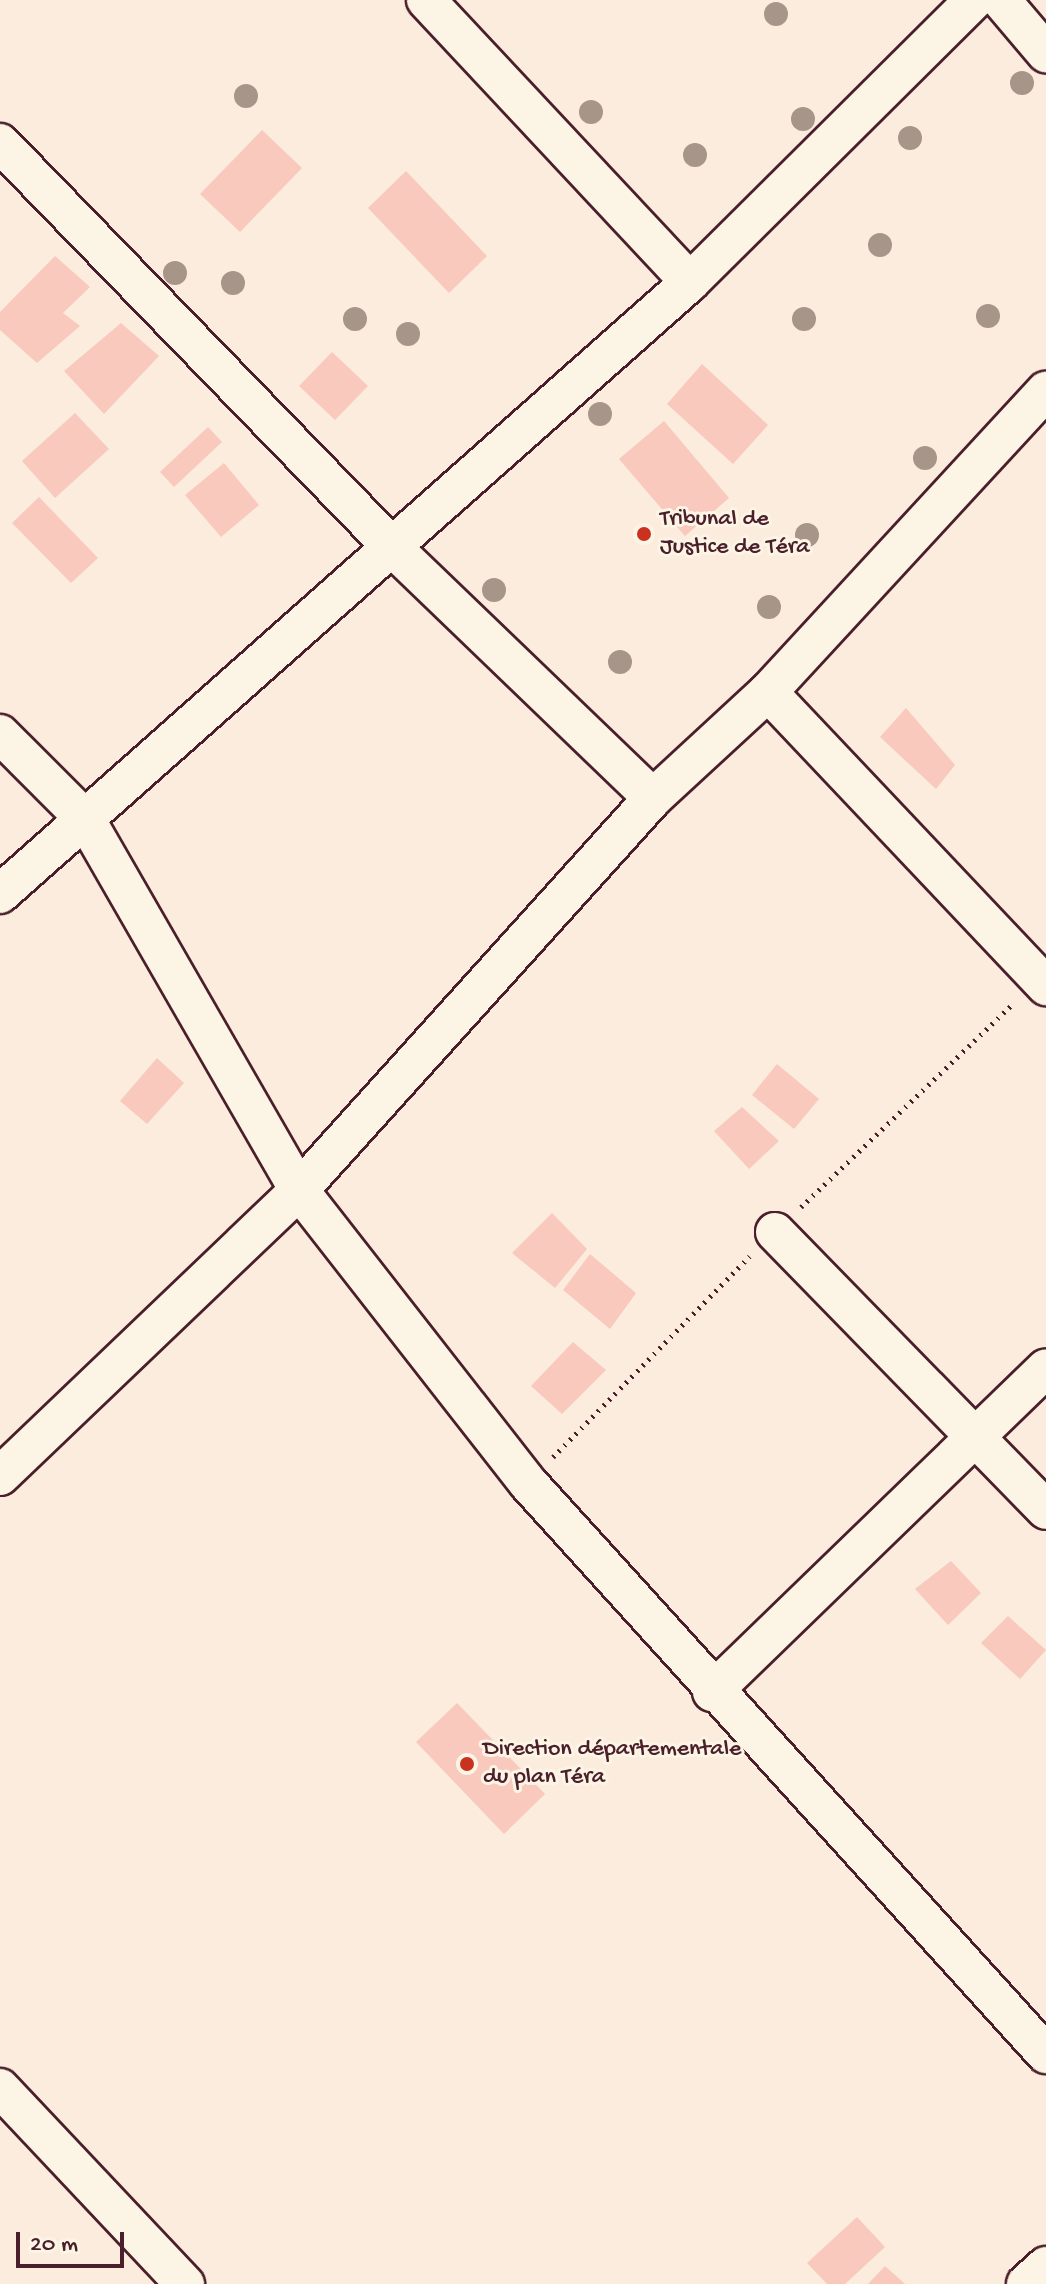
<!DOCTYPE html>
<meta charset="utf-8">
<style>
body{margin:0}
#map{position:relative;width:1046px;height:2284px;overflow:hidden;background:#fbecdd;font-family:"Gochi Hand",sans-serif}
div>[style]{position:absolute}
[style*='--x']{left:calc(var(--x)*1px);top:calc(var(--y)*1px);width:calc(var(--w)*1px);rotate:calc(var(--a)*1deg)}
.building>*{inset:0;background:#f8c9bc}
.path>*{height:5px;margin-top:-2.5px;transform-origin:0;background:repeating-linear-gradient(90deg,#4a1f2b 0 2px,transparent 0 8px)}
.roads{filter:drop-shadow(2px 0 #4a1f2b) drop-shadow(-2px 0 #4a1f2b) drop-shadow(0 2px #4a1f2b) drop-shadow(0 -2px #4a1f2b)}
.minor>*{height:38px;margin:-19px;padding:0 19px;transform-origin:19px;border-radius:19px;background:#fcf5e5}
.trees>*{width:24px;height:24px;margin:-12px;border-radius:50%;background:#a7958a}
.dots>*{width:22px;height:22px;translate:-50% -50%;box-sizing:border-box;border:4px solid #fcf5e5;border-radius:50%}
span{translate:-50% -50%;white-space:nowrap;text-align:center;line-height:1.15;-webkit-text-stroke:6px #fcf5e5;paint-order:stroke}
.poi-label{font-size:24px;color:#4a1f2b}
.left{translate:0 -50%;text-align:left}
.scale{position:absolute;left:16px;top:2232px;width:108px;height:36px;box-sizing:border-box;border:4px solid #4a1f2b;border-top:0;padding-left:10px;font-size:24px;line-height:28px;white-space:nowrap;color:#4a1f2b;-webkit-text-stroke:6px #fcf5e5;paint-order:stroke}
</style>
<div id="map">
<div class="building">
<i style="clip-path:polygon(262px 130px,302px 168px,240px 232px,200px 194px)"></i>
<i style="clip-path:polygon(406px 171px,487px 256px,449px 293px,368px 208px)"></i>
<i style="clip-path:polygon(55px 256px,90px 287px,63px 313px,80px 326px,37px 363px,0 330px,0 312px)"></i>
<i style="clip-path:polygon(121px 323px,159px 356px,104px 414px,64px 371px)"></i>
<i style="clip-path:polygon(332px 352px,368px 386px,335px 420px,299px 386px)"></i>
<i style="clip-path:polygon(702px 364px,768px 425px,733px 464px,667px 404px)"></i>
<i style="clip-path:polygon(75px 413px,109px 449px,55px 498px,22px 461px)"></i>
<i style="clip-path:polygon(664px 421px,729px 498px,685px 536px,619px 459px)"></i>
<i style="clip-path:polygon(208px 427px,222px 442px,174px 487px,160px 472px)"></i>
<i style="clip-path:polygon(224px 463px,259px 505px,221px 537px,185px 495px)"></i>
<i style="clip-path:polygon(39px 497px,98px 558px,71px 583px,12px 523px)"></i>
<i style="clip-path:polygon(906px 708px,955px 765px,936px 789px,880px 737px)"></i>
<i style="clip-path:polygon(157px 1058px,184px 1083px,147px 1124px,120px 1101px)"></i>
<i style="clip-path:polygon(777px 1064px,819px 1099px,794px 1129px,752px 1095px)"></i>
<i style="clip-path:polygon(742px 1107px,779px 1141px,749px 1169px,714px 1131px)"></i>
<i style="clip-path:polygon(552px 1213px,587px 1249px,555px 1288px,512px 1253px)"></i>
<i style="clip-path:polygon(590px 1254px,636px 1293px,610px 1329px,563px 1290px)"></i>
<i style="clip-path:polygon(573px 1342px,606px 1370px,562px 1414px,531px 1386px)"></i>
<i style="clip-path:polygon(951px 1561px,981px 1593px,948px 1625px,915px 1589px)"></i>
<i style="clip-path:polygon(1008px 1616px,1046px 1650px,1020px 1679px,981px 1643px)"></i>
<i style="clip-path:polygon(457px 1703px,545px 1794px,504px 1834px,416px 1742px)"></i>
<i style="clip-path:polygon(857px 2217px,885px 2247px,845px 2284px,827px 2284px,807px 2263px)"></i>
<i style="clip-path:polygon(885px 2266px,905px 2284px,868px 2284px)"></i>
</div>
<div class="path">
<i style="--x:801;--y:1207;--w:294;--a:-43.8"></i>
<i style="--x:553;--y:1457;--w:281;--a:-45.6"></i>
</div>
<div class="roads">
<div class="minor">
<i style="--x:426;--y:0;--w:386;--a:46.9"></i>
<i style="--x:1001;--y:0;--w:70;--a:49.7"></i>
<i style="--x:0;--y:143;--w:563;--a:45.86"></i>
<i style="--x:392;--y:547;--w:362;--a:43.9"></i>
<i style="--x:768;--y:692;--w:405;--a:46.6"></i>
<i style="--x:0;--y:734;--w:122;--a:45"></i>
<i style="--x:86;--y:820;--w:427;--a:60.1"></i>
<i style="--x:299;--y:1190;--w:372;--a:52"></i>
<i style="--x:528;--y:1483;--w:771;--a:47.79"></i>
<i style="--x:0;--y:894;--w:922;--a:-41.57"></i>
<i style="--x:690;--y:282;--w:400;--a:-44.8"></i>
<i style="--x:775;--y:1232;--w:388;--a:45.7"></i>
<i style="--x:0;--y:1476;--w:414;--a:-43.7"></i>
<i style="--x:299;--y:1190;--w:528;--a:-47.92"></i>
<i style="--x:653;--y:798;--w:156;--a:-42.7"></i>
<i style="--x:768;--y:692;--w:410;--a:-47.3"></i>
<i style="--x:712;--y:1692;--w:465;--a:-44.1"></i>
<i style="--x:0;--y:2088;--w:270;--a:46.7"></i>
<i style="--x:1026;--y:2284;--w:27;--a:-42"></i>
</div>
</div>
<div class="trees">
<i style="left:776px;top:14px"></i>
<i style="left:1022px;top:83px"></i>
<i style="left:246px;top:96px"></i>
<i style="left:591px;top:112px"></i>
<i style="left:803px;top:119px"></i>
<i style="left:910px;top:138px"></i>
<i style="left:695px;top:155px"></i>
<i style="left:880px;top:245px"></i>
<i style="left:175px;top:273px"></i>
<i style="left:233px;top:283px"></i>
<i style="left:988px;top:316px"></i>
<i style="left:355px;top:319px"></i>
<i style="left:804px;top:319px"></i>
<i style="left:408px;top:334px"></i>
<i style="left:600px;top:414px"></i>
<i style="left:925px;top:458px"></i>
<i style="left:807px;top:535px"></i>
<i style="left:494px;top:590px"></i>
<i style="left:769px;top:607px"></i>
<i style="left:620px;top:662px"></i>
</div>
<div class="dots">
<i style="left:644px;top:534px;background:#c8321e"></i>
<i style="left:467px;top:1764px;background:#c8321e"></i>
</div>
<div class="poi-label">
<span class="left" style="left:660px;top:534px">Tribunal de<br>Justice de Téra</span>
<span class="left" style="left:483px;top:1764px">Direction départementale<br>du plan Téra</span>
</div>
<div class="scale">20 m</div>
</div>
